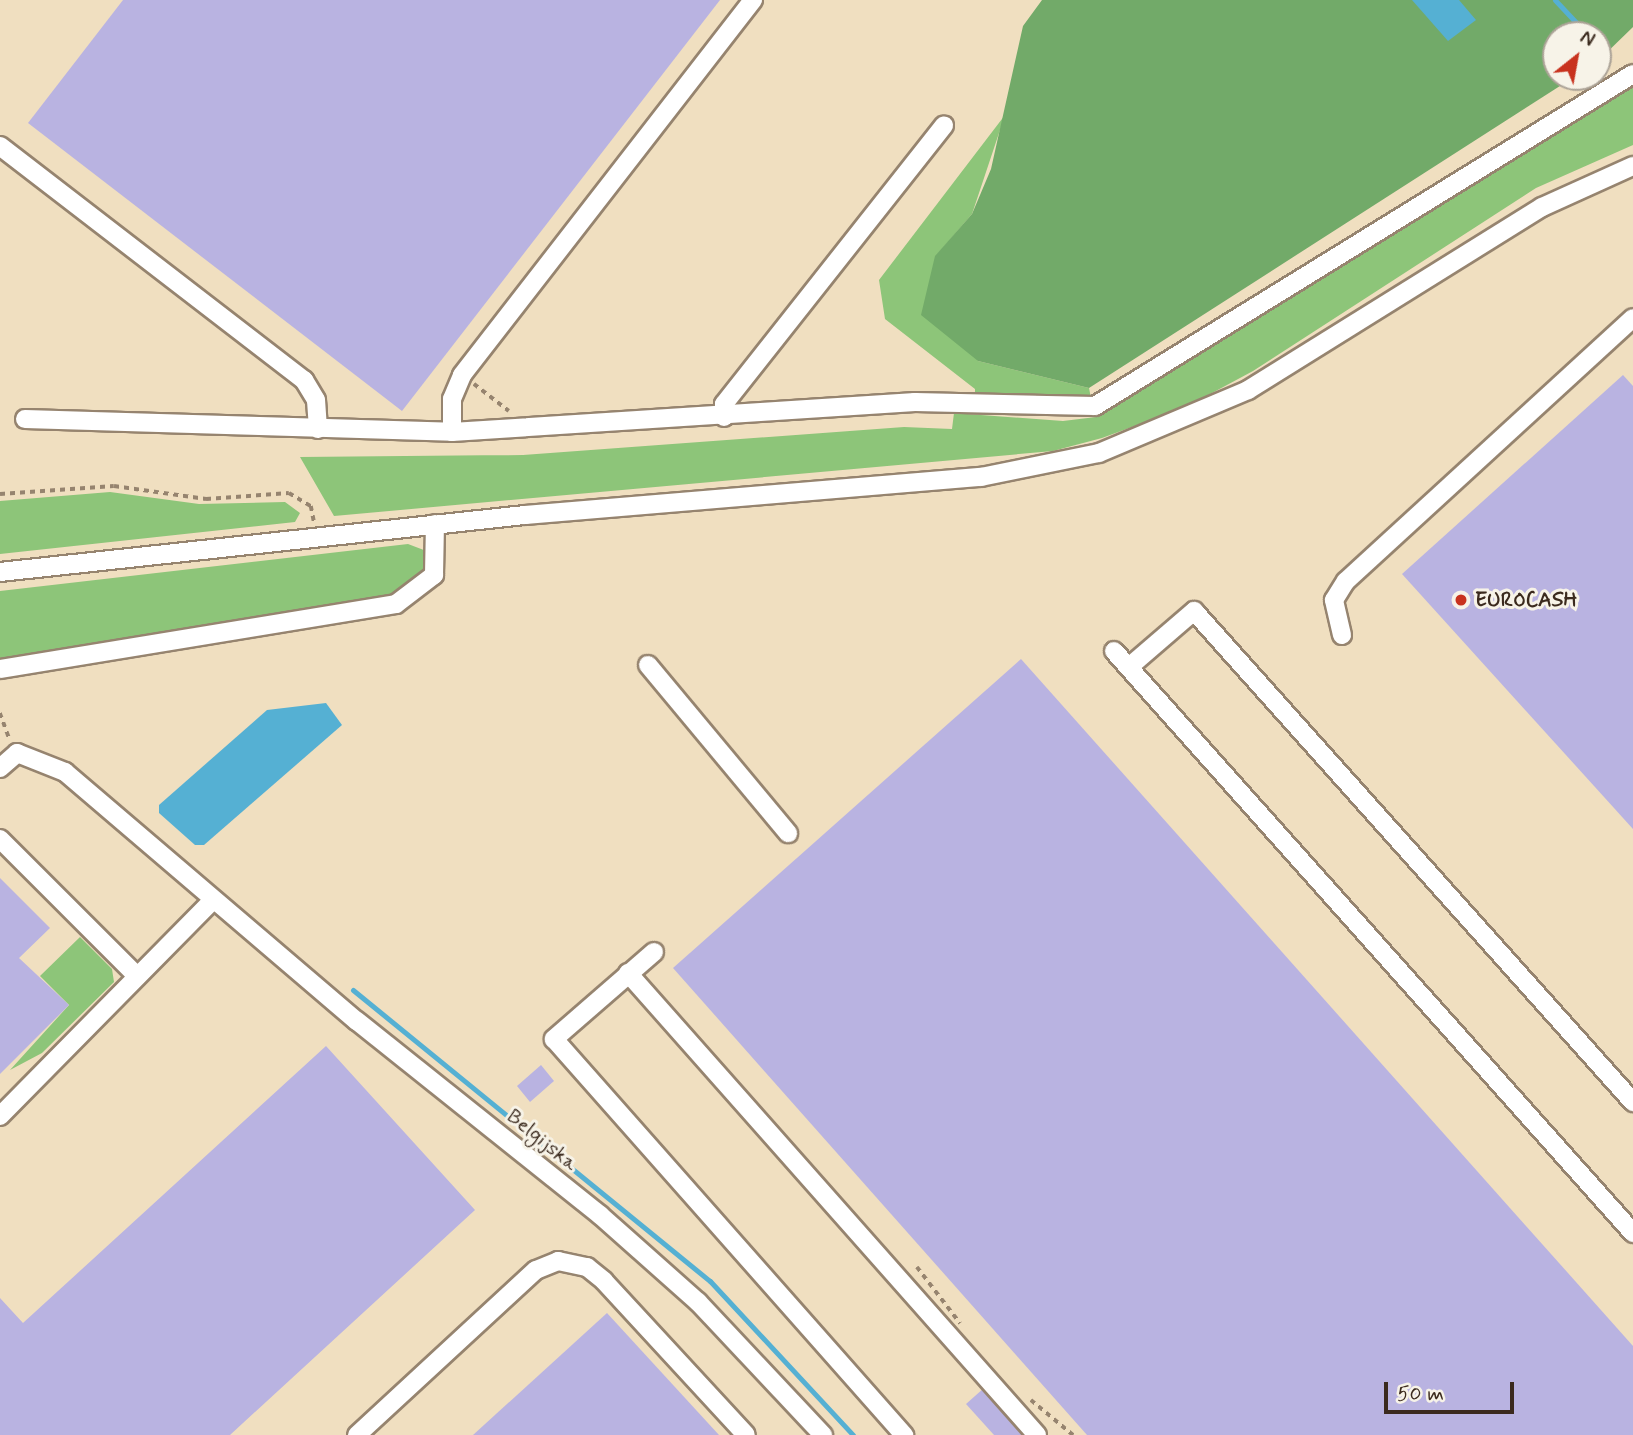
<!DOCTYPE html>
<style>
body{margin:0}
#map{position:relative;width:1633px;height:1435px;overflow:hidden;background:#f0dfc0;font-family:Mynerve,sans-serif}
div>[style]{position:absolute}
[style*='--x']{left:calc(var(--x)*1px);top:calc(var(--y)*1px);width:calc(var(--w)*1px);rotate:calc(var(--a)*1deg)}
.green>*{inset:0;background:#8dc579}
.forest>*{inset:0;background:#72aa69}
.water>*{inset:0;background:#55b0d3}
.stream>*{height:5px;margin:-2.5px;padding:0 2.5px;transform-origin:2.5px;border-radius:2.5px;background:#55b0d3}
.building>*{inset:0;background:#b9b3e1}
.path>*{height:3.5px;margin-top:-1.75px;transform-origin:0;background:repeating-linear-gradient(90deg,#96846f 0 5px,transparent 0 10px)}
.roads{filter:drop-shadow(2px 0 #96846f) drop-shadow(-2px 0 #96846f) drop-shadow(0 2px #96846f) drop-shadow(0 -2px #96846f)}
.minor>*{height:18px;margin:-9px;padding:0 9px;transform-origin:9px;border-radius:9px;background:#fff}
.dots>*{width:19px;height:19px;translate:-50% -50%;box-sizing:border-box;border:4px solid #f7f3e8;border-radius:50%}
span{translate:-50% -50%;white-space:nowrap;text-align:center;line-height:1.15;-webkit-text-stroke:6px #f7f3e8;paint-order:stroke}
.poi-label{font-size:21px;color:#3b2a1e;font-weight:700}
.left{translate:0 -50%;text-align:left}
.street-label{font-size:21px;color:#3b2a1e}
.north{position:absolute;left:1542px;top:21px;width:70px;height:70px;box-sizing:border-box;background:#f7f3e8;border:2px solid #aca397;border-radius:50%;rotate:31deg;font-size:19px;font-weight:700;line-height:28px;text-align:center;color:#3b2a1e}
.north::after{content:'';display:block;margin:auto;width:24px;height:32px;background:#c8321e;clip-path:polygon(50% 0,100% 100%,50% 72%,0 100%)}
.scale{position:absolute;left:1384px;top:1382px;width:130px;height:32px;box-sizing:border-box;border:4px solid #3b2a1e;border-top:0;padding-left:9px;font-size:21px;line-height:24px;white-space:nowrap;color:#3b2a1e;-webkit-text-stroke:5px #f7f3e8;paint-order:stroke}
</style>
<div id="map">
<div class="green">
<i style="clip-path:polygon(1633px 87px,1633px 145px,1536px 188px,1253px 371px,1186px 407px,1102px 438px,1053px 451px,334px 516px,300px 457px,523px 455px,904px 427px,952px 429px,954px 413px,1063px 421px,1096px 417px)"></i>
<i style="clip-path:polygon(1005px 115px,972px 214px,935px 257px,978px 361px,1089px 388px,1091px 398px,975px 396px,975px 389px,885px 319px,879px 280px)"></i>
<i style="clip-path:polygon(110px 492px,199px 504px,285px 502px,300px 513px,295px 522px,0 554px,0 501px)"></i>
<i style="clip-path:polygon(408px 544px,429px 552px,429px 571px,393px 594px,0 659px,0 591px)"></i>
<i style="clip-path:polygon(80px 937px,112px 969px,114px 982px,42px 1053px,10px 1070px,69px 1005px,40px 976px)"></i>
</div>
<div class="forest">
<i style="clip-path:polygon(1042px 0,1633px 0,1633px 27px,1598px 61px,1598px 35px,1556px 35px,1556px 77px,1574px 77px,1089px 388px,978px 361px,921px 315px,935px 256px,972px 214px,991px 169px,1023px 26px)"></i>
</div>
<div class="water">
<i style="clip-path:polygon(1412px 0,1459px 0,1476px 20px,1448px 41px)"></i>
<i style="clip-path:polygon(326px 703px,342px 725px,204px 845px,195px 845px,159px 813px,159px 805px,267px 710px)"></i>
</div>
<div class="stream">
<i style="--x:1555;--y:0;--w:48;--a:46.7"></i>
<i style="--x:1598;--y:46;--w:6;--a:45"></i>
<i style="--x:353;--y:990;--w:461;--a:39.2"></i>
<i style="--x:710;--y:1281;--w:210;--a:47.1"></i>
</div>
<div class="building">
<i style="clip-path:polygon(123px 0,720px 0,402px 411px,28px 123px)"></i>
<i style="clip-path:polygon(1623px 375px,1633px 386px,1633px 829px,1402px 574px)"></i>
<i style="clip-path:polygon(1021px 659px,1633px 1346px,1633px 1435px,1087px 1435px,673px 968px)"></i>
<i style="clip-path:polygon(0 878px,50px 928px,19px 958px,69px 1005px,0 1074px)"></i>
<i style="clip-path:polygon(326px 1046px,475px 1210px,230px 1435px,0 1435px,0 1298px,23px 1323px)"></i>
<i style="clip-path:polygon(541px 1065px,554px 1081px,530px 1102px,517px 1086px)"></i>
<i style="clip-path:polygon(607px 1313px,719px 1435px,473px 1435px)"></i>
<i style="clip-path:polygon(984px 1388px,1026px 1435px,994px 1435px,966px 1404px)"></i>
</div>
<div class="path">
<i style="--x:474;--y:384;--w:44;--a:37.6"></i>
<i style="--x:0;--y:494;--w:114;--a:-4"></i>
<i style="--x:114;--y:486;--w:93;--a:8"></i>
<i style="--x:206;--y:499;--w:83;--a:-4.1"></i>
<i style="--x:289;--y:493;--w:26;--a:31"></i>
<i style="--x:311;--y:506;--w:16;--a:79"></i>
<i style="--x:0;--y:713;--w:29;--a:70"></i>
<i style="--x:917;--y:1267;--w:71;--a:52.5"></i>
<i style="--x:1031;--y:1400;--w:55;--a:39.8"></i>
</div>
<div class="roads">
<div class="minor">
<i style="--x:0;--y:146;--w:384;--a:37.6"></i>
<i style="--x:304;--y:380;--w:23;--a:59"></i>
<i style="--x:316;--y:400;--w:29;--a:86"></i>
<i style="--x:724;--y:417;--w:13;--a:-90"></i>
<i style="--x:724;--y:404;--w:355;--a:-51.7"></i>
<i style="--x:25;--y:419;--w:427;--a:1.7"></i>
<i style="--x:452;--y:432;--w:464;--a:-3.7"></i>
<i style="--x:915;--y:402;--w:180;--a:1.3"></i>
<i style="--x:1095;--y:406;--w:632;--a:-31.68"></i>
<i style="--x:452;--y:432;--w:33;--a:-90"></i>
<i style="--x:452;--y:399;--w:26;--a:-67"></i>
<i style="--x:462;--y:375;--w:475;--a:-52.2"></i>
<i style="--x:0;--y:572;--w:528;--a:-6.2"></i>
<i style="--x:525;--y:515;--w:458;--a:-4.8"></i>
<i style="--x:981;--y:477;--w:120;--a:-11.5"></i>
<i style="--x:1099;--y:453;--w:162;--a:-22.9"></i>
<i style="--x:1248;--y:390;--w:346;--a:-31.9"></i>
<i style="--x:1542;--y:207;--w:100;--a:-24.3"></i>
<i style="--x:1342;--y:635;--w:36;--a:-103"></i>
<i style="--x:1334;--y:600;--w:22;--a:-58"></i>
<i style="--x:1346;--y:581;--w:389;--a:-42.5"></i>
<i style="--x:1114;--y:651;--w:780;--a:48.27"></i>
<i style="--x:648;--y:665;--w:219;--a:50.2"></i>
<i style="--x:1129;--y:667;--w:86;--a:-40.7"></i>
<i style="--x:1194;--y:611;--w:659;--a:48.2"></i>
<i style="--x:0;--y:669;--w:401;--a:-9.3"></i>
<i style="--x:396;--y:604;--w:48;--a:-37.3"></i>
<i style="--x:434;--y:575;--w:51;--a:-88.9"></i>
<i style="--x:0;--y:768;--w:23;--a:-41"></i>
<i style="--x:17;--y:753;--w:52;--a:21.6"></i>
<i style="--x:65;--y:772;--w:384;--a:40.5"></i>
<i style="--x:357;--y:1021;--w:311;--a:38.6"></i>
<i style="--x:600;--y:1215;--w:131;--a:41.6"></i>
<i style="--x:698;--y:1302;--w:183;--a:46.8"></i>
<i style="--x:0;--y:839;--w:194;--a:45"></i>
<i style="--x:654;--y:952;--w:133;--a:139"></i>
<i style="--x:554;--y:1039;--w:529;--a:48.53"></i>
<i style="--x:628;--y:973;--w:617;--a:48.48"></i>
<i style="--x:0;--y:1116;--w:303;--a:-45.4"></i>
<i style="--x:357;--y:1435;--w:243;--a:-42.7"></i>
<i style="--x:536;--y:1270;--w:24;--a:-22"></i>
<i style="--x:558;--y:1261;--w:30;--a:12"></i>
<i style="--x:587;--y:1267;--w:22;--a:39"></i>
<i style="--x:604;--y:1281;--w:209;--a:47.3"></i>
</div>
</div>
<div class="dots">
<i style="left:1461px;top:600px;background:#c8321e"></i>
</div>
<div class="poi-label">
<span class="left" style="left:1475px;top:600px">EUROCASH</span>
</div>
<div class="street-label">
<span style="left:542px;top:1140px;rotate:39deg">Belgijska</span>
</div>
<div class="north">N</div>
<div class="scale">50 m</div>
</div>
